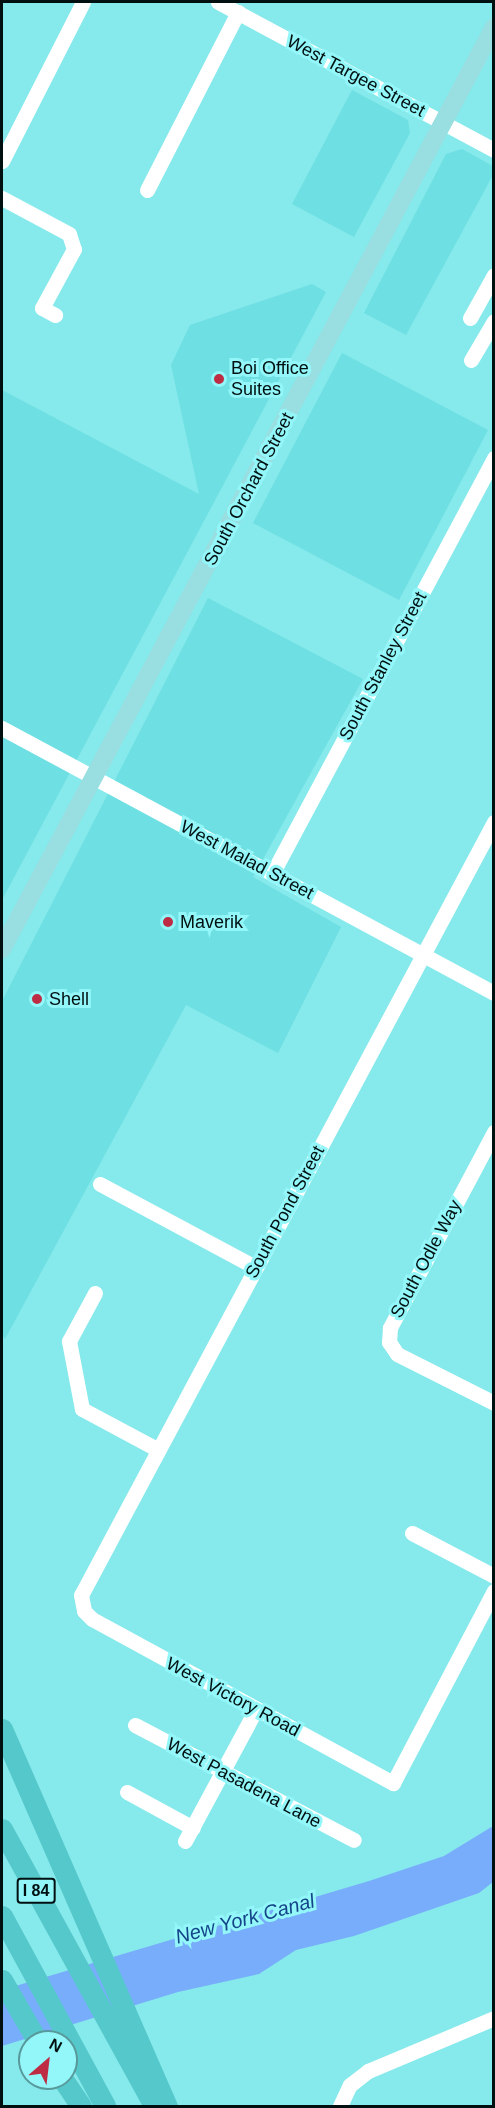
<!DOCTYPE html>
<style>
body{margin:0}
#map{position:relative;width:495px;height:2108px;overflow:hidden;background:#86e9eb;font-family:Helvetica,sans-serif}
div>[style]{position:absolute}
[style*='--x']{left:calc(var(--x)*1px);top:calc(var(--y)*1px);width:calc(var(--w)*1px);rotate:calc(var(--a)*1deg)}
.built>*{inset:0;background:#6edfe2}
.water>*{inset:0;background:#78adfb}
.minor>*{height:15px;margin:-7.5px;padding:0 7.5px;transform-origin:7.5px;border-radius:7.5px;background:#fff}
.major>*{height:18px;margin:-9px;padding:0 9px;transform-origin:9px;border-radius:9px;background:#99dee0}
.highway>*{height:21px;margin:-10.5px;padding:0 10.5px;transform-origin:10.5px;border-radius:10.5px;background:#55c8cb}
.dots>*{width:16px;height:16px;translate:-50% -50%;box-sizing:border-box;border:3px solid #93f6f8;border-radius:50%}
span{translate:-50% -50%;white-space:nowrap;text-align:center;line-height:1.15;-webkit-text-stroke:6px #93f6f8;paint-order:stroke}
.shield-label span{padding:2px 4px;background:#93f6f8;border:2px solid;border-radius:4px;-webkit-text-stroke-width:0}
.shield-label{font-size:16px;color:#001011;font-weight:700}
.street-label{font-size:18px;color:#001011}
.poi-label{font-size:18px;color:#001011}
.left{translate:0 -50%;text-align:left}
.water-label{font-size:20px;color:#134588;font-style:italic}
.frame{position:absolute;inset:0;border:3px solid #001011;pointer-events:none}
.north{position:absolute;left:18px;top:2030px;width:60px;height:60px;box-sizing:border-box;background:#93f6f8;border:2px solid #589a9c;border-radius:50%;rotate:28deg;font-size:16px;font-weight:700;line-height:24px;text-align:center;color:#001011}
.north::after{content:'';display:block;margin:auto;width:21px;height:27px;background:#bd2c43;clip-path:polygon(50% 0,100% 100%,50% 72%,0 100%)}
</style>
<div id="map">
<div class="built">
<i style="clip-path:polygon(352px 90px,408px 120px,410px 133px,354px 237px,292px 204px)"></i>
<i style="clip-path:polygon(462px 149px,493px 166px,493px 175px,406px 335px,364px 313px,446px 154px)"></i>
<i style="clip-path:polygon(312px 284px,326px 292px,2px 900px,2px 390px,199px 494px,171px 365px,190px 325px)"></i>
<i style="clip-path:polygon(342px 353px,488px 430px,399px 600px,253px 523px)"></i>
<i style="clip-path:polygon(208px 598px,363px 679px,253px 877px,341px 927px,278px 1053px,186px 1005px,5px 1339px,2px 1335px,2px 1001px)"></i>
</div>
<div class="water">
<i style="clip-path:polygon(493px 1826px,493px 1882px,479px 1893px,354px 1936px,296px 1950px,259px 1974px,178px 1992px,2px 2046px,2px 1990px,369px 1881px,444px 1856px)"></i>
</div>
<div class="minor">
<i style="--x:218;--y:2;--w:313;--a:28.2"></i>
<i style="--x:2;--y:161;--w:178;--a:-63"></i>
<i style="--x:147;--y:190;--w:200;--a:-62.9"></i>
<i style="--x:2;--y:198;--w:76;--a:28.2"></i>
<i style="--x:69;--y:234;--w:16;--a:72"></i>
<i style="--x:74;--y:249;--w:67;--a:118.5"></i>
<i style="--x:42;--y:308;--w:15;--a:28"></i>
<i style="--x:470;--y:318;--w:49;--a:-60.8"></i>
<i style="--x:471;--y:360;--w:45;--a:-59.5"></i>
<i style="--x:2;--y:728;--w:559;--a:28.31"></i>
<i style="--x:494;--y:822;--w:876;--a:118.11"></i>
<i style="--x:81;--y:1595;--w:16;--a:79"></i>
<i style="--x:84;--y:1611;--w:11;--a:45"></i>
<i style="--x:92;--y:1619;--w:343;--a:28.6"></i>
<i style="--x:393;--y:1783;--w:217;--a:-62.3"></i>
<i style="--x:272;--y:874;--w:472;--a:-61.9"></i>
<i style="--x:494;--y:1132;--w:222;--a:118"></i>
<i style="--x:390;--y:1328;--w:14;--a:94"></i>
<i style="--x:389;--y:1342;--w:14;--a:56"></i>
<i style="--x:397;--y:1354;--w:109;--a:26.8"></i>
<i style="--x:100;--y:1184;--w:176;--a:28.2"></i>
<i style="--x:95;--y:1293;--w:55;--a:118.4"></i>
<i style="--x:69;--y:1341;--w:69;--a:79.2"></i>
<i style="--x:82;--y:1409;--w:85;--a:28.1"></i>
<i style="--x:412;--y:1533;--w:93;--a:27.7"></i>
<i style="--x:135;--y:1725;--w:247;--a:27.7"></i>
<i style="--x:127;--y:1792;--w:75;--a:28.6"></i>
<i style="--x:185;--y:1841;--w:150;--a:-61.7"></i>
<i style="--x:340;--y:2106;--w:23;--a:-65"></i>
<i style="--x:350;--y:2085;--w:23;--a:-38"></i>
<i style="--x:368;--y:2071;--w:137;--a:-22.8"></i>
</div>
<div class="major">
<i style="--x:2;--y:949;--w:1045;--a:-61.91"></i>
</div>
<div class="highway">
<i style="--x:2;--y:1729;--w:412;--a:66.4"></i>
<i style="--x:2;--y:1829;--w:316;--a:61.2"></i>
<i style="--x:2;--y:1916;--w:216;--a:61.5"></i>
<i style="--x:2;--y:1980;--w:72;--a:59.9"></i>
<i style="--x:62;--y:2078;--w:34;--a:56"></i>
</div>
<div class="dots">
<i style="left:219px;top:379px;background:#bd2c43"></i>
<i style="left:168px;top:922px;background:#bd2c43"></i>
<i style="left:37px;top:999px;background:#bd2c43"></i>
</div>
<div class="shield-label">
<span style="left:36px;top:1891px">I 84</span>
</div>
<div class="street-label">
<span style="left:356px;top:76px;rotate:28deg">West Targee Street</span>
<span style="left:249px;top:489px;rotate:-62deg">South Orchard Street</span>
<span style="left:383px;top:666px;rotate:-62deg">South Stanley Street</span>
<span style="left:247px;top:860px;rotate:28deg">West Malad Street</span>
<span style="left:285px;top:1212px;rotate:-62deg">South Pond Street</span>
<span style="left:426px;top:1259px;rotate:-62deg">South Odle Way</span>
<span style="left:233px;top:1697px;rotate:28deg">West Victory Road</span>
<span style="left:244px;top:1783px;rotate:28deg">West Pasadena Lane</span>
</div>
<div class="poi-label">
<span class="left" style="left:231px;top:379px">Boi Office<br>Suites</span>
<span class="left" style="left:180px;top:922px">Maverik</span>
<span class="left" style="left:49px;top:999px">Shell</span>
</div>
<div class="water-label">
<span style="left:245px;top:1919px;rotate:-15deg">New York Canal</span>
</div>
<div class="frame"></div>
<div class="north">N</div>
</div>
